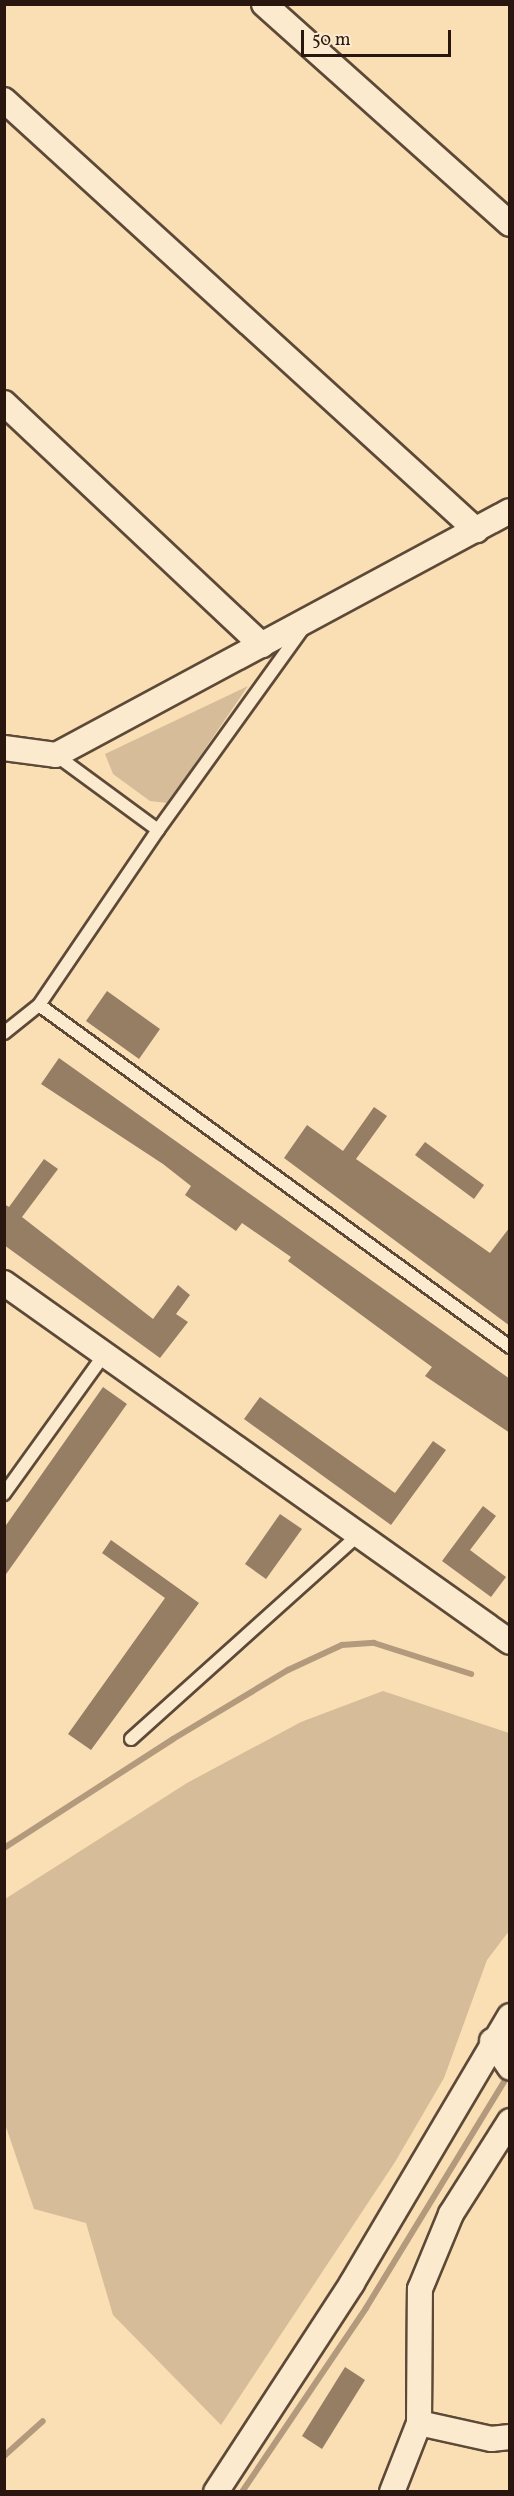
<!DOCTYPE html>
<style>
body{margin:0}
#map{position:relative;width:514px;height:2496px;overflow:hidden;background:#fadeb4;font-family:Vollkorn,serif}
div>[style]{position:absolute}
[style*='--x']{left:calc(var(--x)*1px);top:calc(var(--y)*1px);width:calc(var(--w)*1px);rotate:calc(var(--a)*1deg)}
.green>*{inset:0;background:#d6bc98}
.stream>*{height:6px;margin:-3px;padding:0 3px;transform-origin:3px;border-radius:3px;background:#b39a7c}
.building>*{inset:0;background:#967e65}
.roads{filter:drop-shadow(2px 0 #5d4938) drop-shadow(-2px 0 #5d4938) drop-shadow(0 2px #5d4938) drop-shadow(0 -2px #5d4938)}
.service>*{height:12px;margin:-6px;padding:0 6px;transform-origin:6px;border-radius:6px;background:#fceace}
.minor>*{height:24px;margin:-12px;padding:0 12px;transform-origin:12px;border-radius:12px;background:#fceace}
span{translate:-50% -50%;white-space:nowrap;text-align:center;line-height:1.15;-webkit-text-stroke:4.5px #fceace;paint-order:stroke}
.frame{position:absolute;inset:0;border:6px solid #29170f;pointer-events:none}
.scale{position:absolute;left:301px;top:30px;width:150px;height:27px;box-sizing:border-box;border:3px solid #29170f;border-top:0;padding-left:8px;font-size:18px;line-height:21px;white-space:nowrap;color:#29170f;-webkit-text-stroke:4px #fceace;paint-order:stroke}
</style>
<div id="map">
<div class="green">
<i style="clip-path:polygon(248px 686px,168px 803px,150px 801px,113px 774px,105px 754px)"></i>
<i style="clip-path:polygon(383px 1691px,509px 1733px,509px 1931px,487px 1960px,444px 2078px,395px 2162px,221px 2425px,113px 2315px,86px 2223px,34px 2209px,5px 2124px,5px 1899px,187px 1783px,301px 1722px)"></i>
</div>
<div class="stream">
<i style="--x:4;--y:1848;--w:201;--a:-32.8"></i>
<i style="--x:173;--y:1739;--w:134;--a:-31"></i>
<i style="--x:288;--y:1670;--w:60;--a:-24.8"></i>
<i style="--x:342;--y:1645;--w:32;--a:-4"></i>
<i style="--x:374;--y:1643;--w:102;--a:17.7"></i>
<i style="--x:4;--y:2456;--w:52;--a:-41.9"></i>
<i style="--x:242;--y:2492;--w:222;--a:-56"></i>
<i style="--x:366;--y:2308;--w:274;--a:-58.6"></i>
</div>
<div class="building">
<i style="clip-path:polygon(107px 991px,160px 1029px,139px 1059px,86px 1021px)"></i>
<i style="clip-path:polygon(59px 1058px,510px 1379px,510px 1433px,425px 1376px,432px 1367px,288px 1261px,291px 1257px,242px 1223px,236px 1231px,185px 1195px,191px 1186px,163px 1164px,41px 1084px)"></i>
<i style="clip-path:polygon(374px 1107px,387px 1116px,356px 1159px,490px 1253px,510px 1227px,510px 1326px,284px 1158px,307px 1125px,343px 1151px)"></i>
<i style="clip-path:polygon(425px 1142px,484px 1185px,474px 1199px,415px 1155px)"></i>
<i style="clip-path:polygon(44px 1159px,58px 1169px,22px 1217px,153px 1319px,178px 1285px,190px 1295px,176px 1314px,188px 1322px,160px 1358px,4px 1245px,4px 1204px,9px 1207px)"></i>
<i style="clip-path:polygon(103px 1387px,127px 1404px,4px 1577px,4px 1528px)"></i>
<i style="clip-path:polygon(260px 1397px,395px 1493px,433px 1441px,446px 1450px,391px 1525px,244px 1419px)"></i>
<i style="clip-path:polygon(483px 1506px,496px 1516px,470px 1550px,506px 1577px,491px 1597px,442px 1561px)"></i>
<i style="clip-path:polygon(280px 1514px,302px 1529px,266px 1579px,245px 1564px)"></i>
<i style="clip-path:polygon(111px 1540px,199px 1603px,91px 1750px,68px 1734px,165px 1598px,102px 1553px)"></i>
<i style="clip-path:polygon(345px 2367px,365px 2380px,322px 2449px,302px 2436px)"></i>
</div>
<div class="roads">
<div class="service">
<i style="--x:158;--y:830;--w:249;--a:-54.3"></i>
<i style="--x:39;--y:1005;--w:582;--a:35.98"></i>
<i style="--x:4;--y:1033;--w:45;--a:-38.7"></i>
<i style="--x:39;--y:1005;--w:212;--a:-55.8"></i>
<i style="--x:158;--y:830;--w:127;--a:-143.7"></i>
<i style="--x:4;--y:1494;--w:171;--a:-54.3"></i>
<i style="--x:131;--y:1739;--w:305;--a:-41.9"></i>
</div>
<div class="minor">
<i style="--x:264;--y:4;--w:330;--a:41.8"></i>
<i style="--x:4;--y:100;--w:639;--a:42.33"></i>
<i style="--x:4;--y:403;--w:354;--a:43.2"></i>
<i style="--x:4;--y:748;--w:52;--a:7.7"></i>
<i style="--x:56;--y:755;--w:515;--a:-28.26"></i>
<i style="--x:4;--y:1283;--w:620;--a:35.36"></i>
<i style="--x:492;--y:2041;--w:32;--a:56"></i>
<i style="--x:419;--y:2423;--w:74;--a:12.5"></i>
<i style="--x:491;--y:2439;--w:19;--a:-6"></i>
<i style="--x:216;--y:2492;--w:249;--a:-56.9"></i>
<i style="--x:352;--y:2283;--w:310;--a:-59.4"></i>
<i style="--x:392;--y:2492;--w:74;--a:-68.6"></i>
<i style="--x:419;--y:2423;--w:134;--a:-89.6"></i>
<i style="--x:420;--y:2289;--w:81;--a:-67.5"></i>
<i style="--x:451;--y:2214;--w:110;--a:-57.6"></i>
</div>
</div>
<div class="frame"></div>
<div class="scale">50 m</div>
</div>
